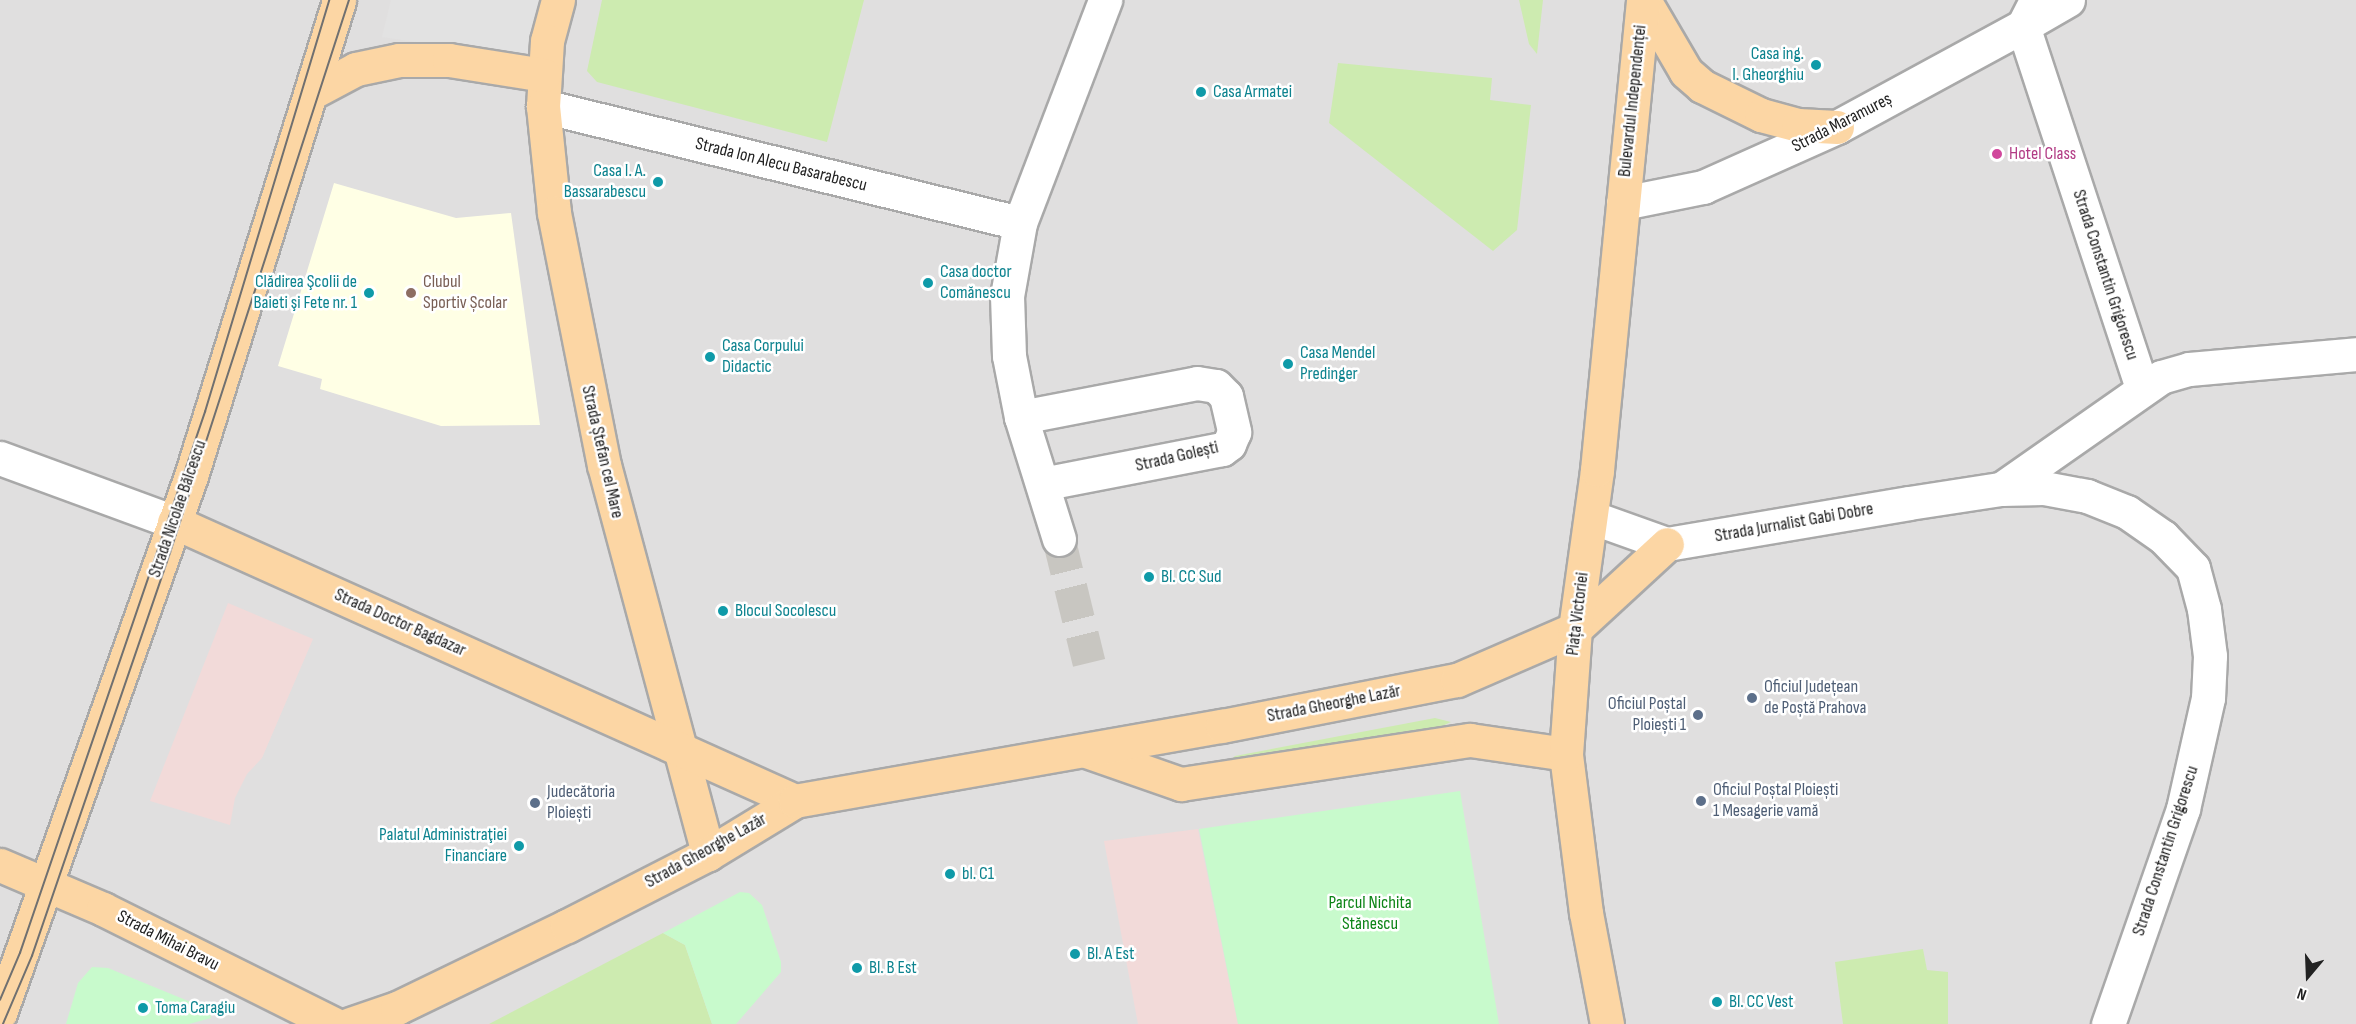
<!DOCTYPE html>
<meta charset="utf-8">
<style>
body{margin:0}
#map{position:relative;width:2356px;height:1024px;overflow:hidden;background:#f2efe9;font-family:"Sofia Sans Condensed",sans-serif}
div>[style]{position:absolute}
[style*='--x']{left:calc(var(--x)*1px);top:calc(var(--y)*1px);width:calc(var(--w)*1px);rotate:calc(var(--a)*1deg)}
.residential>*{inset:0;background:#e0dfdf}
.commercial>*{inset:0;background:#f2dad9}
.education>*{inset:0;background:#ffffe5}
.grass>*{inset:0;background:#cdebb0}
.park>*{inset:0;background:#c8facc}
.parking>*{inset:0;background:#e2e2e2}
.minor-tunnel>*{height:33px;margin-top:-16.5px;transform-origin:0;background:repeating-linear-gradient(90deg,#c8c6c1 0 33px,transparent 0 49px)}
.roads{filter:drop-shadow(2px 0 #a9a9a9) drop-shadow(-2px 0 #a9a9a9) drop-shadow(0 2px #a9a9a9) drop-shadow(0 -2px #a9a9a9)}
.minor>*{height:33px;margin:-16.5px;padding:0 16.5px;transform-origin:16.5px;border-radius:16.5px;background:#fff}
.major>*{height:33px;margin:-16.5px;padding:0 16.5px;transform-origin:16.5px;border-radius:16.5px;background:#fcd6a4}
.tram>*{height:1.5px;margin:-0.75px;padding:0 0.75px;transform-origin:0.75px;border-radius:0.75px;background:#707070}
.dots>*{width:16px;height:16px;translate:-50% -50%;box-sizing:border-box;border:3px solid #fff;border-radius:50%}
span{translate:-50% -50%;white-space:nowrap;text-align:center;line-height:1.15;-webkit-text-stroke:5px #fff;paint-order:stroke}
.culture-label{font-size:18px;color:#0d838f}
.right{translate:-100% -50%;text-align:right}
.left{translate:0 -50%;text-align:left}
.street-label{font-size:18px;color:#222}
.hotel-label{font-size:18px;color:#b23c85}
.education-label{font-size:18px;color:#785e54}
.service-label{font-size:18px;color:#4e5e75}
.park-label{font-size:18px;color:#0c8416}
.north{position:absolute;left:2278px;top:946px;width:60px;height:60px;-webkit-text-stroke:4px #fff;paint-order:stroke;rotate:199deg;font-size:16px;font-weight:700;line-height:24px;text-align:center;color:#222}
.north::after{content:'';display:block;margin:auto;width:21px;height:27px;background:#222;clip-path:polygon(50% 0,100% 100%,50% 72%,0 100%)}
</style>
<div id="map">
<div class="residential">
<i style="clip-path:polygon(0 0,2356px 0,2356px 1024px,0 1024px)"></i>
</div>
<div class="commercial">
<i style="clip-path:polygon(228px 603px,313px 639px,262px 758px,247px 774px,235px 798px,230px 825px,150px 801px)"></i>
<i style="clip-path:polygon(1198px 829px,1238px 1024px,1138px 1024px,1104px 841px)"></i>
</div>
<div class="education">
<i style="clip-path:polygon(334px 183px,456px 218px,511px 213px,540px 425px,441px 426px,320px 389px,322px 379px,278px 366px)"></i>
</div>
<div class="grass">
<i style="clip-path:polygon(602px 0,864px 0,827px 142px,597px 82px,587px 71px)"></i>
<i style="clip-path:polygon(1519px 0,1543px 0,1537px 54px,1529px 44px)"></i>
<i style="clip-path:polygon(1338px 63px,1492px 78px,1490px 100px,1531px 105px,1517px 230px,1493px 251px,1329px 123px)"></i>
<i style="clip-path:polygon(1435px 718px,1451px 722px,1436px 729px,1227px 763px,1235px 756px)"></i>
<i style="clip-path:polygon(663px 933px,685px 945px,712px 1024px,489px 1024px)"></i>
<i style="clip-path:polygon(1923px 949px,1927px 970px,1948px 972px,1948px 1024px,1843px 1024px,1835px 962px)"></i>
</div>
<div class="park">
<i style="clip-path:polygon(1460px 791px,1499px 1024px,1238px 1024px,1199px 829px)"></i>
<i style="clip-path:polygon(740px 892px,749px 893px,762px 905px,781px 962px,781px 972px,736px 1024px,712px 1024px,685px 945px,663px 933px)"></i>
<i style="clip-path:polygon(92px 967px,108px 968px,210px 1010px,211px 1018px,189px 1024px,66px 1024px,78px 983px)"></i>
</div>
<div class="parking">
<i style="clip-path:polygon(391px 0,540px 0,531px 59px,382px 37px)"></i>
</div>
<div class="minor-tunnel">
<i style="--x:1059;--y:539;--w:127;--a:76.3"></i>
</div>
<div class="roads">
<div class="minor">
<i style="--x:2068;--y:0;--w:52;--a:150"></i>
<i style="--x:2023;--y:26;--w:381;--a:71.8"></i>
<i style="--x:543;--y:106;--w:491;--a:13.8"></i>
<i style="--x:1623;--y:203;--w:82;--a:-11.3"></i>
<i style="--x:1703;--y:187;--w:147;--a:-24.1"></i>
<i style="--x:1837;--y:127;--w:212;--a:-28.5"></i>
<i style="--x:2023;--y:26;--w:29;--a:-63"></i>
<i style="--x:1021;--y:417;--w:179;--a:-10.9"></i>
<i style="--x:1197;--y:383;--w:19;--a:9"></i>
<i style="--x:1216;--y:386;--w:14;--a:45"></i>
<i style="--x:1226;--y:396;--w:37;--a:77"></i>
<i style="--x:1234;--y:432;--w:13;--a:113"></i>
<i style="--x:1229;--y:444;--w:9;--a:144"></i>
<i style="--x:1222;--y:449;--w:183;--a:169"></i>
<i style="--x:0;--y:458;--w:185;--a:20.2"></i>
<i style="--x:2001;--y:489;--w:195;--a:-35"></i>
<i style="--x:2161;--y:377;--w:29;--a:-16"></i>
<i style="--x:2189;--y:369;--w:168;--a:-5.1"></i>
<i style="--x:1591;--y:517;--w:81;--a:19.6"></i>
<i style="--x:1667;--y:544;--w:245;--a:-9.6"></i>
<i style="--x:1909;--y:503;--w:93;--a:-8.7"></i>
<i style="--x:2001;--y:489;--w:43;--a:-1.3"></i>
<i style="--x:2044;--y:488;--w:44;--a:10.5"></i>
<i style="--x:2087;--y:496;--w:43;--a:21.8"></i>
<i style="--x:2127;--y:512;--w:44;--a:34.8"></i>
<i style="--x:2163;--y:537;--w:43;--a:45.9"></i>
<i style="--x:2193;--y:568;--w:42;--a:75"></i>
<i style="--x:2204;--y:609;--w:47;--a:82.7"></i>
<i style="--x:2210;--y:656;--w:42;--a:92.7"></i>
<i style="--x:2208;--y:698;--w:114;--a:102.7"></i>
<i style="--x:2183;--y:809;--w:228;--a:109.2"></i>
<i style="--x:1059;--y:539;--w:128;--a:-107.3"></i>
<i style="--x:1021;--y:417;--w:62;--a:-101.1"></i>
<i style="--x:1009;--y:356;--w:60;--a:-91.9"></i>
<i style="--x:1007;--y:296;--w:74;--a:-79.9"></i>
<i style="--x:1020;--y:223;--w:239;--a:-69.1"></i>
</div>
<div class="major">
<i style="--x:558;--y:0;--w:42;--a:105"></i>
<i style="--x:547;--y:41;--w:65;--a:93.5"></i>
<i style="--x:543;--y:106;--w:108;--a:84.1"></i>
<i style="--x:554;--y:213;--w:257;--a:78.8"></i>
<i style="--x:604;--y:465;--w:403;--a:75"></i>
<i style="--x:1644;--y:0;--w:83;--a:59.7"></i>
<i style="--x:1686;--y:72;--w:21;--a:41"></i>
<i style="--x:1702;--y:86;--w:66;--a:26.2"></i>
<i style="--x:1761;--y:115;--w:38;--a:15"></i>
<i style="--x:1798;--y:125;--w:39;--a:3"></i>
<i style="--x:313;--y:92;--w:49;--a:-28.1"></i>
<i style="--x:356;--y:69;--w:44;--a:-11.8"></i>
<i style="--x:399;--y:60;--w:50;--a:0"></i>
<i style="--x:449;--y:60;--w:96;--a:9"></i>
<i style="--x:174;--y:522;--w:681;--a:24.19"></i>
<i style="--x:1086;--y:751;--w:101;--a:19.2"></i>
<i style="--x:1181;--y:784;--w:292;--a:-8.7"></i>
<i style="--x:1470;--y:740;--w:97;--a:8.3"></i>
<i style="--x:0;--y:865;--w:112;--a:23.1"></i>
<i style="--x:103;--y:909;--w:258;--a:26.5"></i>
<i style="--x:0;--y:1013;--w:570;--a:-70.42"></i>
<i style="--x:191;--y:476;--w:498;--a:-72.7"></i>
<i style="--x:350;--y:1024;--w:50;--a:-18.8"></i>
<i style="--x:397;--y:1008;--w:189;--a:-25.8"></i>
<i style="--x:567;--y:926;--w:158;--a:-27.1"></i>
<i style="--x:708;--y:854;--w:102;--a:-31.3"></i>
<i style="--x:795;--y:801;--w:434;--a:-10"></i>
<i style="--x:1222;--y:726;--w:239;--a:-11.1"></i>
<i style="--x:1457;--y:680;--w:129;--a:-23.4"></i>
<i style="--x:1575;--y:629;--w:125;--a:-42.7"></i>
<i style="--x:1607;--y:1024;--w:113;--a:-100.7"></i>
<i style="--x:1586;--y:913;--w:160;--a:-97.2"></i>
<i style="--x:1566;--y:754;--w:125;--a:-85.9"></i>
<i style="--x:1575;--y:629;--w:161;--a:-82.1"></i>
<i style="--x:1597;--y:470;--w:472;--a:-84.4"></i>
</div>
</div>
<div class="tram">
<i style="--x:0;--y:1000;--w:51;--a:-66.9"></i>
<i style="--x:20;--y:953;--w:572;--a:-71.12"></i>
<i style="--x:205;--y:412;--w:430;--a:-73.2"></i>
<i style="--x:3;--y:1024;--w:74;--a:-66.9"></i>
<i style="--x:32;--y:956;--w:426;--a:-71.1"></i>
<i style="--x:170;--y:553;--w:581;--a:-72.06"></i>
</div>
<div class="dots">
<i style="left:1816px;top:65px;background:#0f9aa8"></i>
<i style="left:1201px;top:92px;background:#0f9aa8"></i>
<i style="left:1997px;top:154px;background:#d1479c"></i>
<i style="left:658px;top:182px;background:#0f9aa8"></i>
<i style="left:928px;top:283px;background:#0f9aa8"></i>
<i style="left:369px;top:293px;background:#0f9aa8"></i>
<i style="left:411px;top:293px;background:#8d6e63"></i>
<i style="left:710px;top:357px;background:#0f9aa8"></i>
<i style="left:1288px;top:364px;background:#0f9aa8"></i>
<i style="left:1149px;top:577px;background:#0f9aa8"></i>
<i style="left:723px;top:611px;background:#0f9aa8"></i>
<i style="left:1752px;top:698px;background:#5c6f8a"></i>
<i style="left:1698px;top:715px;background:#5c6f8a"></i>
<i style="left:1701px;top:801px;background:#5c6f8a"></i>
<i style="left:535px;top:803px;background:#5c6f8a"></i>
<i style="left:519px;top:846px;background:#0f9aa8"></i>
<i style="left:950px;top:874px;background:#0f9aa8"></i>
<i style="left:1075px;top:954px;background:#0f9aa8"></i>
<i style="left:857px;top:968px;background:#0f9aa8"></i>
<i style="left:1717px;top:1002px;background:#0f9aa8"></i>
<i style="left:143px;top:1008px;background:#0f9aa8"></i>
</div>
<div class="culture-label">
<span class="right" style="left:1804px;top:65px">Casa ing.<br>I. Gheorghiu</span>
<span class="left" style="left:1213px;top:92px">Casa Armatei</span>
<span class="right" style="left:646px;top:182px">Casa I. A.<br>Bassarabescu</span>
<span class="left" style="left:940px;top:283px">Casa doctor<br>Comănescu</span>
<span class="right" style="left:357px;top:293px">Clădirea Şcolii de<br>Baieti şi Fete nr. 1</span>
<span class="left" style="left:722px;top:357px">Casa Corpului<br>Didactic</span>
<span class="left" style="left:1300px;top:364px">Casa Mendel<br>Predinger</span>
<span class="left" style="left:1161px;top:577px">Bl. CC Sud</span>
<span class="left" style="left:735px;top:611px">Blocul Socolescu</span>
<span class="right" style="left:507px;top:846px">Palatul Administraţiei<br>Financiare</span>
<span class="left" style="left:962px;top:874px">bl. C1</span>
<span class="left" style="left:1087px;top:954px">Bl. A Est</span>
<span class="left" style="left:869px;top:968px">Bl. B Est</span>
<span class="left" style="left:1729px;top:1002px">Bl. CC Vest</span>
<span class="left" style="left:155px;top:1008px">Toma Caragiu</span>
</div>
<div class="street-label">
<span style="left:1633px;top:101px;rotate:-84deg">Bulevardul Independenței</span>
<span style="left:1842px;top:123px;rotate:-27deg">Strada Maramureș</span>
<span style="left:781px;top:165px;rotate:14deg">Strada Ion Alecu Basarabescu</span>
<span style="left:2105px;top:275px;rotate:72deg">Strada Constantin Grigorescu</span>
<span style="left:602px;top:452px;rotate:77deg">Strada Ștefan cel Mare</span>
<span style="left:1177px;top:457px;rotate:-13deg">Strada Golești</span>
<span style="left:178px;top:509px;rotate:-71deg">Strada Nicolae Bălcescu</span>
<span style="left:1794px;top:523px;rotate:-10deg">Strada Jurnalist Gabi Dobre</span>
<span style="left:1578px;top:614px;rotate:-83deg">Piața Victoriei</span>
<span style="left:400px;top:623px;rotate:24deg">Strada Doctor Bagdazar</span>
<span style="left:1334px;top:704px;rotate:-11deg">Strada Gheorghe Lazăr</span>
<span style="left:706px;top:851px;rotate:-29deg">Strada Gheorghe Lazăr</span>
<span style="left:2166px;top:851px;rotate:-72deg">Strada Constantin Grigorescu</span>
<span style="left:168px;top:941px;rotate:27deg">Strada Mihai Bravu</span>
</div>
<div class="hotel-label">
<span class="left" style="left:2009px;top:154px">Hotel Class</span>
</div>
<div class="education-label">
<span class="left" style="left:423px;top:293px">Clubul<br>Sportiv Școlar</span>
</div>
<div class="service-label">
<span class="left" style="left:1764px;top:698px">Oficiul Județean<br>de Poștă Prahova</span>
<span class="right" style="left:1686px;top:715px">Oficiul Poștal<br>Ploiești 1</span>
<span class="left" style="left:1713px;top:801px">Oficiul Poștal Ploiești<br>1 Mesagerie vamă</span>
<span class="left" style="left:547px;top:803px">Judecătoria<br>Ploiești</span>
</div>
<div class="park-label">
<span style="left:1370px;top:914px">Parcul Nichita<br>Stănescu</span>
</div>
<div class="north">N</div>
</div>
